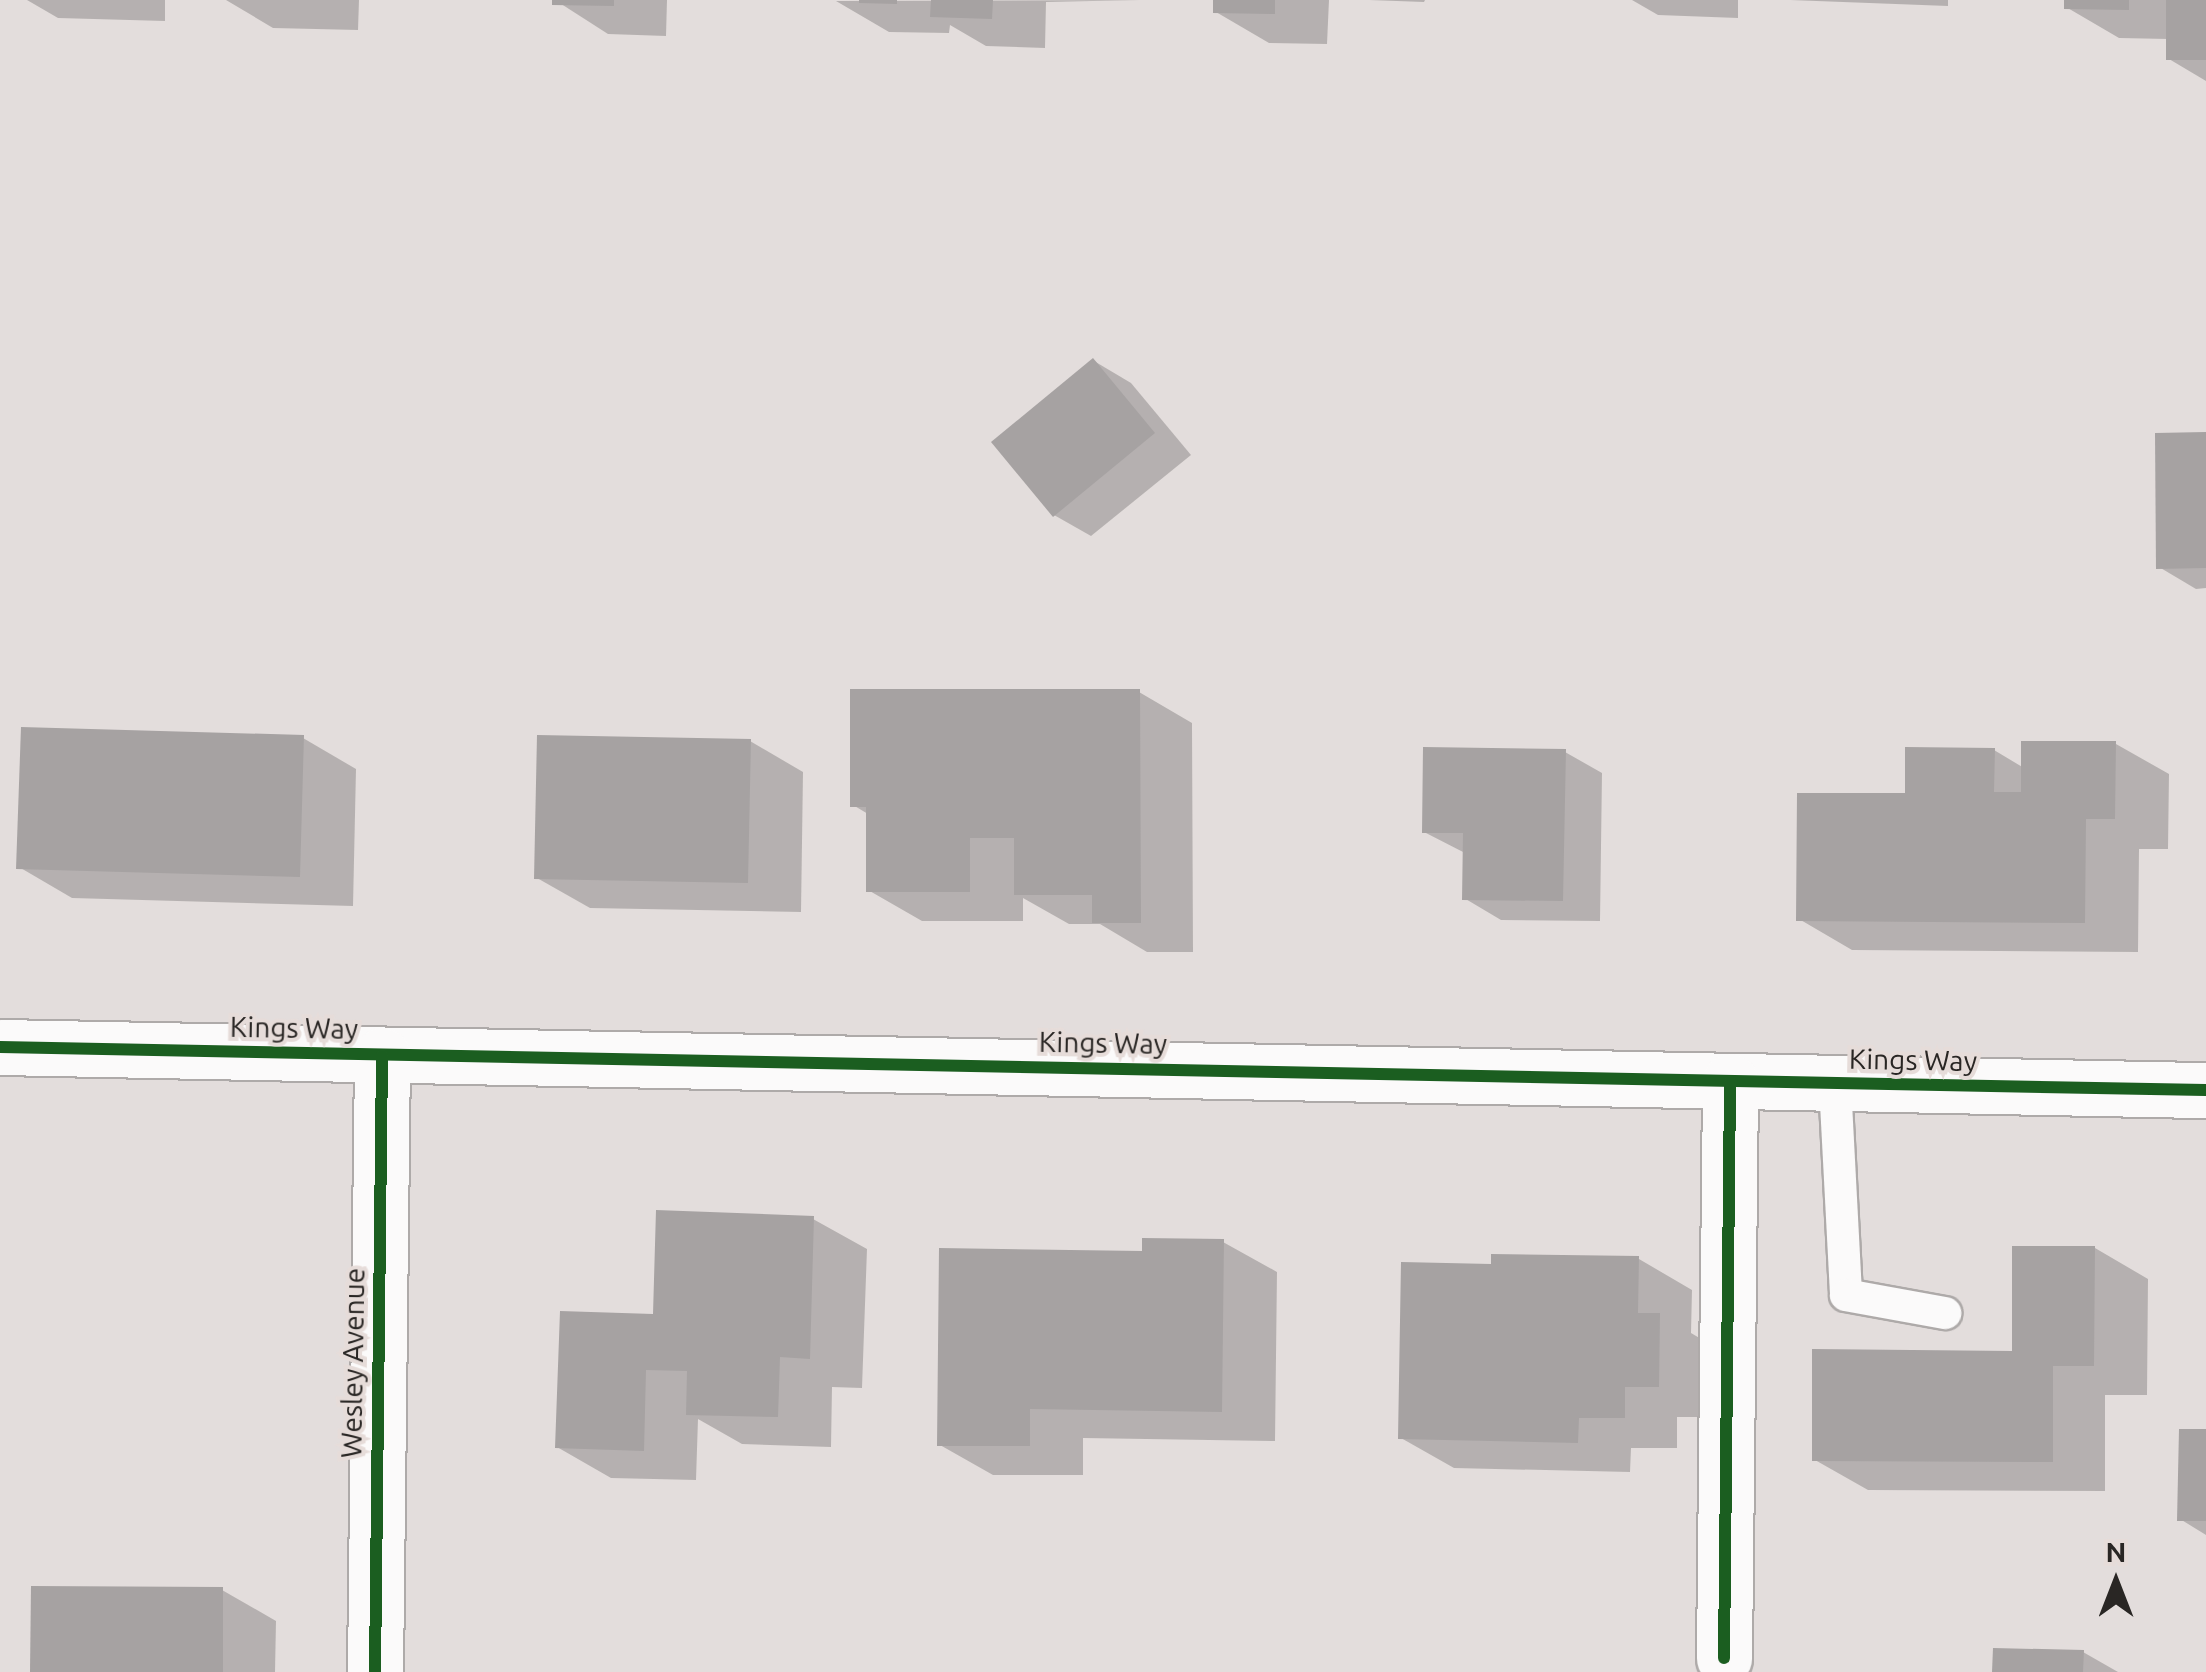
<!DOCTYPE html>
<style>
body{margin:0}
#map{position:relative;width:2206px;height:1672px;overflow:hidden;background:#e3dddc;font-family:Ubuntu,sans-serif}
div>[style]{position:absolute}
[style*='--x']{left:calc(var(--x)*1px);top:calc(var(--y)*1px);width:calc(var(--w)*1px);rotate:calc(var(--a)*1deg)}
.shadow>*{inset:0;background:#0003}
.building>*{inset:0;background:#a6a2a2}
.roads{filter:drop-shadow(2px 0 #aeaaa9) drop-shadow(-2px 0 #aeaaa9) drop-shadow(0 2px #aeaaa9) drop-shadow(0 -2px #aeaaa9)}
.service>*{height:32px;margin:-16px;padding:0 16px;transform-origin:16px;border-radius:16px;background:#fbfafa}
.minor>*{height:55px;margin:-27.5px;padding:0 27.5px;transform-origin:27.5px;border-radius:27.5px;background:#fbfafa}
.cycleway>*{height:12px;margin:-6px;padding:0 6px;transform-origin:6px;border-radius:6px;background:#1b5e20}
span{translate:-50% -50%;white-space:nowrap;text-align:center;line-height:1.15;-webkit-text-stroke:8px #e6dcd9;paint-order:stroke}
.street-label{font-size:28px;color:#292624}
.north{position:absolute;left:2066px;top:1532px;width:100px;height:100px;-webkit-text-stroke:8px #e6dcd9;paint-order:stroke;rotate:0deg;font-size:28px;font-weight:700;line-height:40px;text-align:center;color:#292624}
.north::after{content:'';display:block;margin:auto;width:35px;height:45px;background:#292624;clip-path:polygon(50% 0,100% 100%,50% 72%,0 100%)}
</style>
<div id="map">
<div class="shadow">
<i style="clip-path:polygon(27px 0,165px 0,165px 21px,58px 18px)"></i>
<i style="clip-path:polygon(226px 0,359px 0,358px 30px,273px 28px)"></i>
<i style="clip-path:polygon(555px 0,667px 0,666px 36px,608px 34px)"></i>
<i style="clip-path:polygon(1140px 0,1046px 2px,1045px 48px,986px 46px,950px 25px,949px 33px,889px 32px,836px 1px)"></i>
<i style="clip-path:polygon(1216px 0,1329px 0,1327px 44px,1269px 43px,1216px 12px)"></i>
<i style="clip-path:polygon(1369px 0,1425px 0,1424px 2px)"></i>
<i style="clip-path:polygon(1632px 0,1738px 0,1738px 18px,1658px 15px)"></i>
<i style="clip-path:polygon(1790px 0,1948px 0,1948px 6px)"></i>
<i style="clip-path:polygon(2066px 0,2206px 0,2206px 81px,2169px 59px,2168px 39px,2119px 38px,2066px 7px)"></i>
<i style="clip-path:polygon(1094px 361px,1131px 383px,1191px 455px,1091px 536px,1054px 515px)"></i>
<i style="clip-path:polygon(2206px 435px,2206px 588px,2196px 589px,2159px 567px)"></i>
<i style="clip-path:polygon(1139px 692px,1192px 723px,1193px 952px,1147px 952px,1100px 924px,1069px 924px,1023px 898px,1023px 921px,922px 921px,868px 890px,868px 814px,853px 805px)"></i>
<i style="clip-path:polygon(303px 738px,356px 769px,353px 906px,72px 898px,19px 867px)"></i>
<i style="clip-path:polygon(750px 741px,803px 772px,801px 912px,590px 908px,537px 878px)"></i>
<i style="clip-path:polygon(2116px 744px,2169px 774px,2168px 849px,2139px 849px,2138px 952px,1852px 950px,1799px 919px,1907px 795px,1994px 750px,2024px 768px)"></i>
<i style="clip-path:polygon(1565px 752px,1602px 773px,1600px 921px,1501px 920px,1464px 898px,1465px 853px,1424px 832px)"></i>
<i style="clip-path:polygon(813px 1219px,867px 1249px,862px 1388px,832px 1387px,831px 1447px,742px 1444px,698px 1419px,696px 1480px,611px 1478px,557px 1447px,655px 1316px)"></i>
<i style="clip-path:polygon(1223px 1242px,1277px 1272px,1275px 1441px,1083px 1438px,1083px 1475px,993px 1475px,940px 1445px,1144px 1253px)"></i>
<i style="clip-path:polygon(2095px 1248px,2148px 1279px,2147px 1395px,2105px 1395px,2105px 1491px,1868px 1490px,1815px 1460px,2014px 1353px)"></i>
<i style="clip-path:polygon(1639px 1259px,1692px 1290px,1691px 1333px,1713px 1346px,1712px 1417px,1677px 1417px,1677px 1448px,1631px 1448px,1630px 1472px,1454px 1468px,1401px 1438px,1493px 1267px)"></i>
<i style="clip-path:polygon(2206px 1432px,2206px 1535px,2180px 1519px)"></i>
<i style="clip-path:polygon(222px 1590px,276px 1621px,275px 1672px,33px 1672px)"></i>
<i style="clip-path:polygon(2083px 1652px,2118px 1672px,1995px 1672px)"></i>
</div>
<div class="building">
<i style="clip-path:polygon(552px 0,614px 0,614px 6px,552px 5px)"></i>
<i style="clip-path:polygon(859px 0,897px 0,897px 4px,859px 3px)"></i>
<i style="clip-path:polygon(931px 0,993px 0,992px 19px,930px 17px)"></i>
<i style="clip-path:polygon(1213px 0,1275px 0,1275px 14px,1213px 13px)"></i>
<i style="clip-path:polygon(2064px 0,2129px 0,2129px 10px,2064px 9px)"></i>
<i style="clip-path:polygon(2166px 0,2206px 0,2206px 60px,2166px 60px)"></i>
<i style="clip-path:polygon(1093px 358px,1155px 433px,1053px 517px,991px 442px)"></i>
<i style="clip-path:polygon(2206px 432px,2206px 568px,2156px 569px,2155px 433px)"></i>
<i style="clip-path:polygon(850px 689px,1140px 689px,1141px 923px,1092px 923px,1092px 895px,1014px 895px,1014px 838px,970px 838px,970px 892px,866px 892px,866px 807px,850px 807px)"></i>
<i style="clip-path:polygon(21px 727px,304px 735px,300px 877px,16px 869px)"></i>
<i style="clip-path:polygon(537px 735px,751px 739px,748px 883px,534px 879px)"></i>
<i style="clip-path:polygon(2021px 741px,2116px 741px,2115px 819px,2086px 819px,2085px 923px,1796px 921px,1797px 793px,1905px 793px,1905px 747px,1995px 748px,1994px 792px,2021px 792px)"></i>
<i style="clip-path:polygon(1423px 747px,1566px 749px,1563px 901px,1462px 900px,1463px 833px,1422px 833px)"></i>
<i style="clip-path:polygon(656px 1210px,814px 1216px,810px 1359px,780px 1357px,778px 1417px,686px 1415px,687px 1371px,646px 1370px,644px 1451px,555px 1448px,560px 1311px,653px 1314px)"></i>
<i style="clip-path:polygon(1142px 1238px,1224px 1239px,1222px 1412px,1030px 1409px,1030px 1446px,937px 1446px,939px 1248px,1142px 1251px)"></i>
<i style="clip-path:polygon(2012px 1246px,2095px 1246px,2094px 1366px,2053px 1366px,2053px 1462px,1812px 1461px,1812px 1349px,2012px 1351px)"></i>
<i style="clip-path:polygon(1491px 1254px,1639px 1256px,1638px 1313px,1660px 1313px,1659px 1387px,1625px 1387px,1625px 1418px,1579px 1418px,1578px 1443px,1398px 1439px,1401px 1262px,1491px 1264px)"></i>
<i style="clip-path:polygon(2179px 1429px,2206px 1429px,2206px 1521px,2177px 1521px)"></i>
<i style="clip-path:polygon(31px 1586px,223px 1587px,223px 1672px,30px 1672px)"></i>
<i style="clip-path:polygon(1993px 1648px,2084px 1650px,2083px 1672px,1992px 1672px)"></i>
</div>
<div class="roads">
<div class="service">
<i style="--x:1835;--y:1084;--w:211;--a:87"></i>
<i style="--x:1846;--y:1295;--w:101;--a:10.3"></i>
</div>
<div class="minor">
<i style="--x:0;--y:1047;--w:2206;--a:1.12"></i>
<i style="--x:1724;--y:1658;--w:577;--a:-89.4"></i>
<i style="--x:375;--y:1672;--w:617;--a:-89.35"></i>
</div>
</div>
<div class="cycleway">
<i style="--x:0;--y:1047;--w:2206;--a:1.12"></i>
<i style="--x:1724;--y:1658;--w:577;--a:-89.4"></i>
<i style="--x:375;--y:1672;--w:617;--a:-89.35"></i>
</div>
<div class="street-label">
<span style="left:294px;top:1028px;rotate:1deg">Kings Way</span>
<span style="left:1103px;top:1043px;rotate:1deg">Kings Way</span>
<span style="left:1913px;top:1060px;rotate:1deg">Kings Way</span>
<span style="left:353px;top:1363px;rotate:-89deg">Wesley Avenue</span>
</div>
<div class="north">N</div>
</div>
